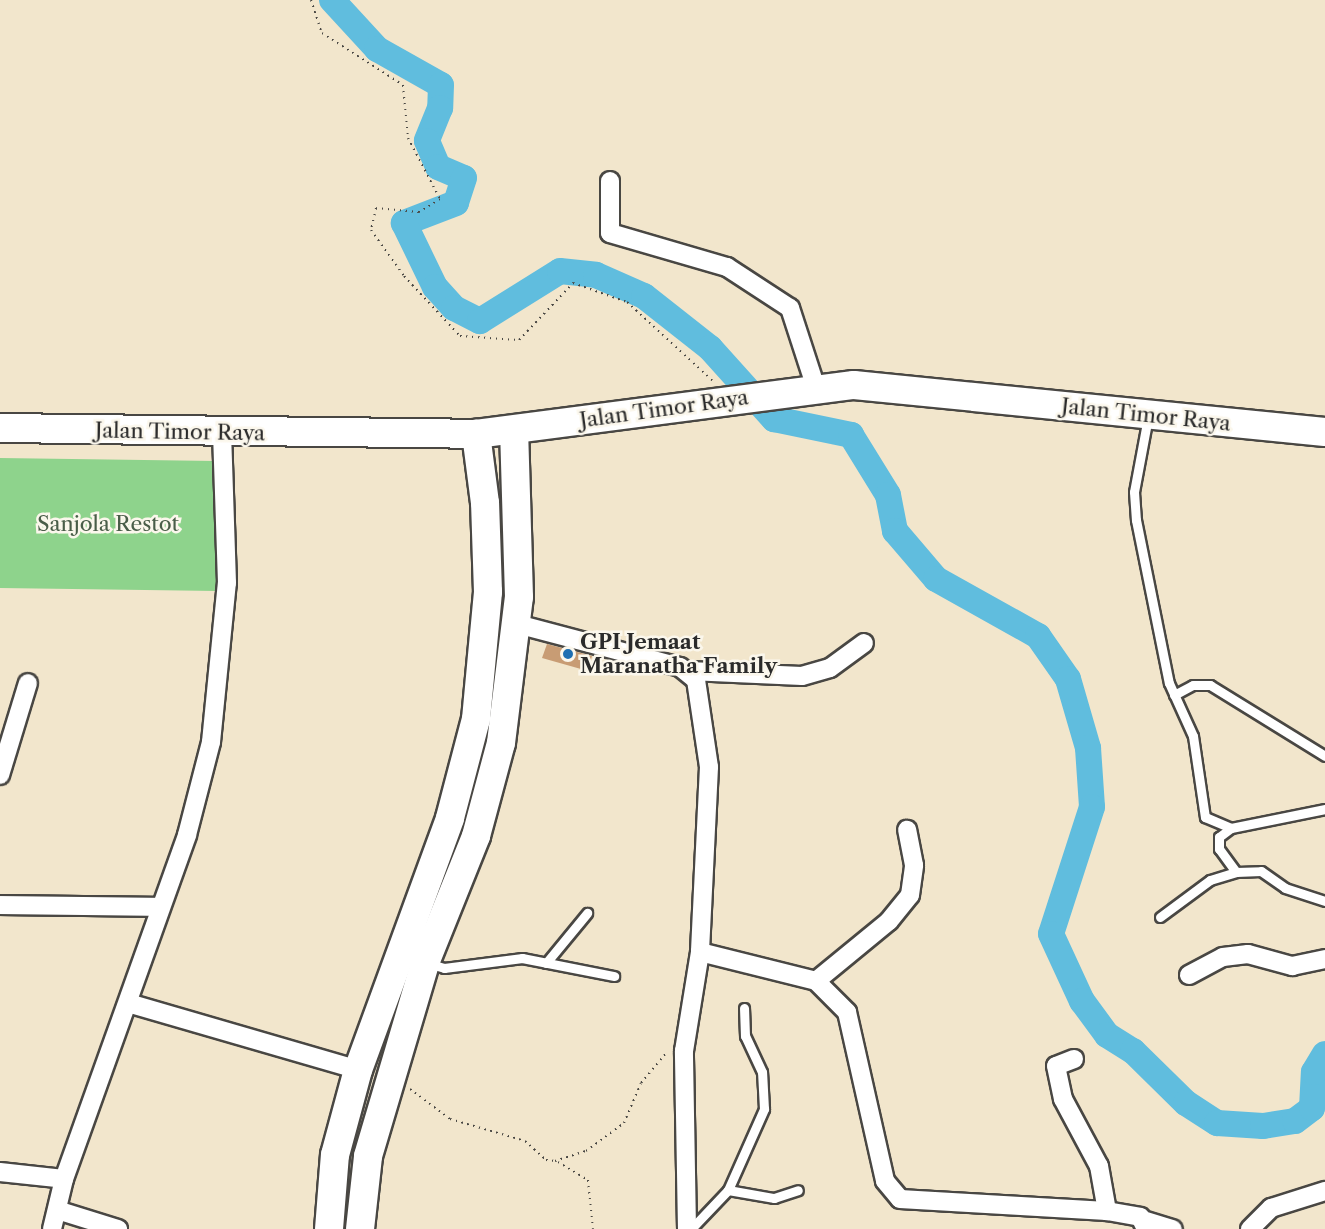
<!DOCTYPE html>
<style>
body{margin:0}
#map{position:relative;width:1325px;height:1229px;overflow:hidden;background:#f2e6cc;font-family:"Libre Caslon Text",serif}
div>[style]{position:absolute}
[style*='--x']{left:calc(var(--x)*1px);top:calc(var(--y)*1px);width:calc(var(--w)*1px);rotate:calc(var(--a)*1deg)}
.green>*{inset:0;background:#8ed38c}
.river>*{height:26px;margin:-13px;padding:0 13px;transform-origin:13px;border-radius:13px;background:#60bdde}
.building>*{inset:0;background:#c89c74}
.path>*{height:2px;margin-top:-1px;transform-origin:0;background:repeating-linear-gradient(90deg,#494743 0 1.5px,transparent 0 6px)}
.roads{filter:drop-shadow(2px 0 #494743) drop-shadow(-2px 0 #494743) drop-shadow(0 2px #494743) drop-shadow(0 -2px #494743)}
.service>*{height:9px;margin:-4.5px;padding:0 4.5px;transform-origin:4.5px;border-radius:4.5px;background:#fff}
.minor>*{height:18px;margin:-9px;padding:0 9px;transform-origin:9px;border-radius:9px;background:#fff}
.trunk>*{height:28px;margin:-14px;padding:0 14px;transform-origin:14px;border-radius:14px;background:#fff}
.dots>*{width:16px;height:16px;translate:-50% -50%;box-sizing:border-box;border:3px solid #fbf7ec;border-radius:50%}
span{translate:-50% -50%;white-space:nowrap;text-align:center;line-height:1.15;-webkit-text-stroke:5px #fbf7ec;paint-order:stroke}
.street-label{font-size:21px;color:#2b2b2b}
.park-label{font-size:21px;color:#495d48}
.poi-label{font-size:21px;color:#2b2b2b;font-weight:700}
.left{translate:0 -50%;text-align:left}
</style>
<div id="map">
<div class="green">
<i style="clip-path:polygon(0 458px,216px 461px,217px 591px,0 588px)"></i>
</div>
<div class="river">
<i style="--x:332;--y:0;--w:67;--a:47.4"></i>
<i style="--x:377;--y:49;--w:73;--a:29.4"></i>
<i style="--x:441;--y:85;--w:23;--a:92"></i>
<i style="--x:440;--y:108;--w:35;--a:112"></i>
<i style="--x:427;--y:141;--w:28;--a:67"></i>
<i style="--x:438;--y:167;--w:28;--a:23"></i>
<i style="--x:464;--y:178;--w:26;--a:108"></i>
<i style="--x:456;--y:203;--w:56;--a:159"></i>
<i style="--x:404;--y:223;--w:71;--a:64.2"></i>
<i style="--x:435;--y:287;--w:28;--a:48"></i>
<i style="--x:454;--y:308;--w:29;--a:27"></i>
<i style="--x:480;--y:321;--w:94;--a:-32"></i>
<i style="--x:560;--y:271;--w:36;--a:6"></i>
<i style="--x:596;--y:275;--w:52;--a:23.6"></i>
<i style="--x:644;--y:296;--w:84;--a:38.2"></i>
<i style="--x:710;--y:348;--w:96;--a:48"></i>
<i style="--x:774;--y:419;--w:79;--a:11.7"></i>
<i style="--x:851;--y:435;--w:70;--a:58.3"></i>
<i style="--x:888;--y:495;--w:37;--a:79"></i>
<i style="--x:895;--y:531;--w:63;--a:49.5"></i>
<i style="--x:936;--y:579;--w:117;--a:29.2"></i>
<i style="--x:1038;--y:636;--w:52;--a:55.1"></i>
<i style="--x:1068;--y:679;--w:72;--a:73.8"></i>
<i style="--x:1088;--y:748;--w:59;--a:86.1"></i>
<i style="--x:1092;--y:807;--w:133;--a:107.9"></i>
<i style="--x:1051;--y:934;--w:74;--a:65.2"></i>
<i style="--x:1082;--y:1001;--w:42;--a:53.7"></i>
<i style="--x:1107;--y:1035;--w:31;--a:32"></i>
<i style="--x:1133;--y:1051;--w:74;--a:44.5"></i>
<i style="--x:1186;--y:1103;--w:37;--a:33"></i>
<i style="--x:1217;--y:1123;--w:46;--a:3.7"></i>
<i style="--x:1263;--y:1126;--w:32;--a:-9"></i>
<i style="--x:1295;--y:1121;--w:21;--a:-37"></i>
<i style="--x:1312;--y:1108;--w:36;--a:-87"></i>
<i style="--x:1314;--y:1072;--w:21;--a:-59"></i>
</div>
<div class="building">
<i style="clip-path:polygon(547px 644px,592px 656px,588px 671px,542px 658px)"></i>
</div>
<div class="path">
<i style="--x:311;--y:0;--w:35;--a:72"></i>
<i style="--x:322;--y:33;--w:96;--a:32.7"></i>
<i style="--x:403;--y:85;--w:53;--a:84.6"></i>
<i style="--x:408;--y:138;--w:69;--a:62.3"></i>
<i style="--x:440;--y:199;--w:25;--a:148"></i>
<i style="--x:419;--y:212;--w:43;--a:-174.7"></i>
<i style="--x:376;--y:208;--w:23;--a:103"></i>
<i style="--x:371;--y:230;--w:57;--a:54.3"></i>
<i style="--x:404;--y:276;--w:82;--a:47"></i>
<i style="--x:460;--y:336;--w:59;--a:3.9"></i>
<i style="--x:519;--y:340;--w:79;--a:-46.5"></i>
<i style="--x:573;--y:283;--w:57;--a:19.4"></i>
<i style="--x:627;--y:302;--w:118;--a:42.6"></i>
<i style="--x:410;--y:1089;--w:50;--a:36.9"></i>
<i style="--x:450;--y:1119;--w:78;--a:16.3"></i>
<i style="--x:525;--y:1141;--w:28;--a:42"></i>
<i style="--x:546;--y:1160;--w:9;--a:6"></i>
<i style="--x:555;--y:1161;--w:33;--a:-18"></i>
<i style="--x:586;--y:1151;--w:47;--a:-36.4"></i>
<i style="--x:624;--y:1123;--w:43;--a:-67"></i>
<i style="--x:641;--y:1083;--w:40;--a:-50"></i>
<i style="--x:558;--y:1162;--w:35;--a:31"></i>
<i style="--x:588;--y:1180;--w:49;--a:84.2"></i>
</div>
<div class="roads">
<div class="service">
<i style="--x:1148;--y:417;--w:76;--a:100.6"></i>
<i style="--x:1134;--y:492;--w:28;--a:86"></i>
<i style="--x:1136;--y:520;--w:166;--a:78.6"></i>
<i style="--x:1169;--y:683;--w:58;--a:65.6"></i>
<i style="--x:1193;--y:736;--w:82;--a:81.6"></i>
<i style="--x:1205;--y:817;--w:28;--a:23"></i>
<i style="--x:1174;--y:695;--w:21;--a:-28"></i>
<i style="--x:1193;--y:685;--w:17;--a:0"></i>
<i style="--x:1210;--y:685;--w:135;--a:31.7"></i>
<i style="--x:1236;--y:872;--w:29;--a:-126"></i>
<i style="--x:1219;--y:849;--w:12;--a:-90"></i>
<i style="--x:1219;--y:837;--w:15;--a:-37"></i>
<i style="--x:1231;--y:828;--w:96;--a:-11.4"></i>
<i style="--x:1160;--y:917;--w:62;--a:-36.5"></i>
<i style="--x:1210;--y:880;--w:27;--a:-17"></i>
<i style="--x:1236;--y:872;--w:25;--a:-2"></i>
<i style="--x:1261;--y:871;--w:29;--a:35"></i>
<i style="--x:1285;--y:888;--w:42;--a:18"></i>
<i style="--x:427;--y:963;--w:18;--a:16"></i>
<i style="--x:444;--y:968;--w:79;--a:-7.3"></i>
<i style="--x:522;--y:958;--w:94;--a:11.1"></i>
<i style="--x:546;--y:963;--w:65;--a:-50.6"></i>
<i style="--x:728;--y:1190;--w:89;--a:-66"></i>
<i style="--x:764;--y:1109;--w:37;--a:-93"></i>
<i style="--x:762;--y:1072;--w:40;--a:-115"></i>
<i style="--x:745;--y:1036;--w:28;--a:-92"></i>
<i style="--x:691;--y:1229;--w:54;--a:-46.5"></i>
<i style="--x:728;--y:1190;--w:47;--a:9.9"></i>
<i style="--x:774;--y:1198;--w:25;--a:-18"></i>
</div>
<div class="minor">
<i style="--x:610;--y:181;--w:52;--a:90"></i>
<i style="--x:610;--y:233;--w:122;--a:16.2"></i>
<i style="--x:727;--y:267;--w:75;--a:33.1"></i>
<i style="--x:790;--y:308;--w:84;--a:72"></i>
<i style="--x:517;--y:624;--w:169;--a:14.8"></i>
<i style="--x:680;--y:667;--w:21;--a:39"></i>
<i style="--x:696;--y:680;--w:88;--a:81.5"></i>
<i style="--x:709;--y:767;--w:185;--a:92.8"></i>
<i style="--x:689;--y:671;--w:113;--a:2.5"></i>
<i style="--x:802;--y:676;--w:29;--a:-16"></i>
<i style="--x:830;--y:668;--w:42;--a:-36.3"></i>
<i style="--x:0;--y:775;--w:96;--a:-73.1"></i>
<i style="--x:0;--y:905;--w:160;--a:0.7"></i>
<i style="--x:1189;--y:975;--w:38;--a:-28"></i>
<i style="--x:1223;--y:957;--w:25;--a:-7"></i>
<i style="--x:1248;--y:954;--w:46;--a:15.3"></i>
<i style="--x:1292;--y:966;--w:34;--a:-12"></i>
<i style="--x:816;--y:981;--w:94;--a:-39.4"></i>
<i style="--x:889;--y:921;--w:33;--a:-51"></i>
<i style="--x:910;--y:895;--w:30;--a:-82"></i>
<i style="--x:914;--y:865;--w:36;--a:-101"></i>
<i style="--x:128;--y:1003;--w:240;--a:16.2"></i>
<i style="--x:1074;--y:1059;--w:19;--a:159"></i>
<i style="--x:1056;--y:1066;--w:34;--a:78"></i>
<i style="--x:1063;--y:1099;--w:76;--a:61.8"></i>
<i style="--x:1099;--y:1166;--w:46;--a:79.9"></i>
<i style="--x:0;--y:1172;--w:64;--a:6.2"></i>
<i style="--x:57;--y:1210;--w:64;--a:17.3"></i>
<i style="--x:1146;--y:1221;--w:28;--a:17"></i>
<i style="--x:52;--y:1229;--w:51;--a:-76.5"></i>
<i style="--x:64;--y:1179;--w:365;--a:-70.3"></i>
<i style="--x:187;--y:835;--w:96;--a:-75.5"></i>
<i style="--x:211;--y:742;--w:160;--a:-84.3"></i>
<i style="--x:227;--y:583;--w:150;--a:-91.9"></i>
<i style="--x:687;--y:1229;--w:178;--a:-91"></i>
<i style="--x:684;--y:1051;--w:100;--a:-80.8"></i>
<i style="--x:700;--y:952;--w:120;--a:14"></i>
<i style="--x:816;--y:981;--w:44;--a:45"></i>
<i style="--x:847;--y:1012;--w:173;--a:77.3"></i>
<i style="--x:885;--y:1181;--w:23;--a:50"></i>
<i style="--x:900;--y:1199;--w:207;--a:3.3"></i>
<i style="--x:1107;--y:1211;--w:34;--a:10"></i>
<i style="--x:1140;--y:1217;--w:13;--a:63"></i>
<i style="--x:1250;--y:1229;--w:30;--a:-45"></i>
<i style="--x:1271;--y:1208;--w:57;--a:-17.5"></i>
</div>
<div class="trunk">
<i style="--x:0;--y:428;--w:476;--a:0.7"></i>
<i style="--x:476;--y:434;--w:381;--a:-7.4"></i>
<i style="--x:854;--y:385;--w:473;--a:5.7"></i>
<i style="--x:329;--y:1229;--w:74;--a:-85.4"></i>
<i style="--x:335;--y:1155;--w:88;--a:-74.9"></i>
<i style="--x:358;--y:1070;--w:268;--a:-69.9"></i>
<i style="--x:450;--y:818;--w:102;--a:-75.3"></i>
<i style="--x:476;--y:719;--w:128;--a:-84.6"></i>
<i style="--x:488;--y:592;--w:89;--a:-91.9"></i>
<i style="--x:485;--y:503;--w:70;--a:-97.4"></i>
<i style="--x:360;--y:1229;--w:73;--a:-83.7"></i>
<i style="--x:368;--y:1156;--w:201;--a:-73.5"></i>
<i style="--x:425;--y:963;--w:137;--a:-68.1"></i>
<i style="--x:476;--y:836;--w:96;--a:-75"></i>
<i style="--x:501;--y:743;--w:147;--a:-83"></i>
<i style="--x:519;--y:597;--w:165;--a:-91.7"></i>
</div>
</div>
<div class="dots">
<i style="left:568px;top:654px;background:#1f6fb2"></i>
</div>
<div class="street-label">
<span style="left:664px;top:409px;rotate:-8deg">Jalan Timor Raya</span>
<span style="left:1146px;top:415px;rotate:6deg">Jalan Timor Raya</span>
<span style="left:180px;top:432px;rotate:1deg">Jalan Timor Raya</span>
</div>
<div class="park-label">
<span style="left:108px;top:524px">Sanjola Restot</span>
</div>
<div class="poi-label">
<span class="left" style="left:580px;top:654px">GPI Jemaat<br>Maranatha Family</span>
</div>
</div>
